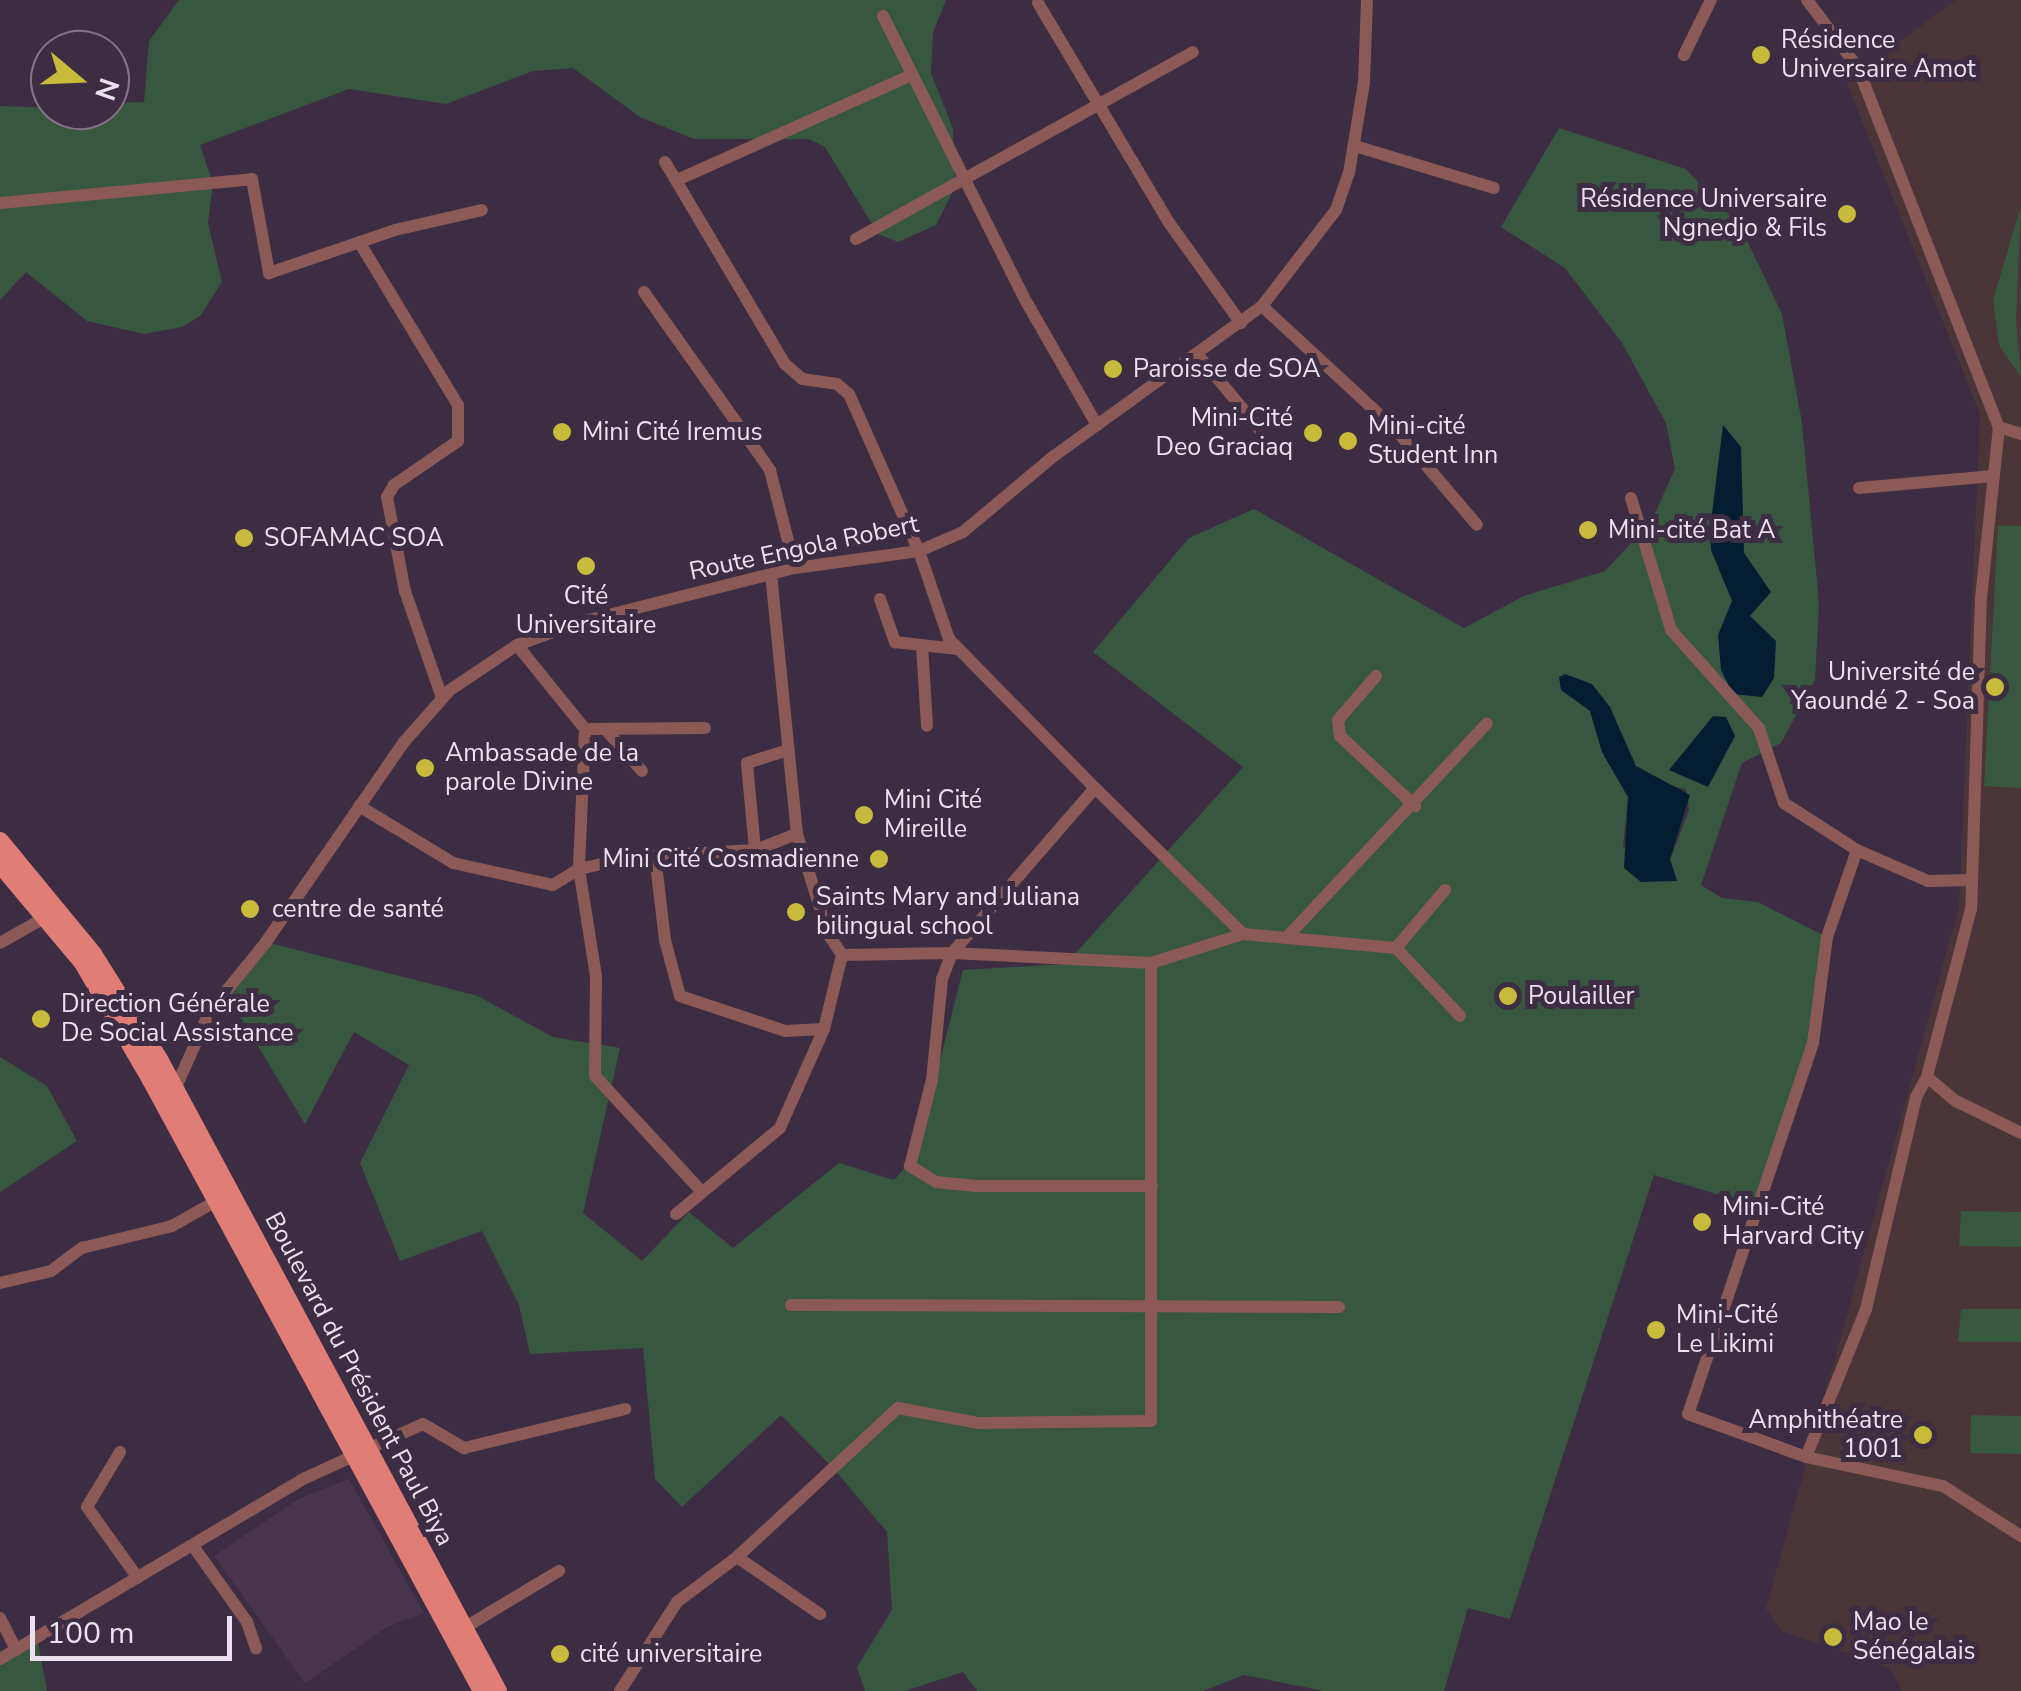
<!DOCTYPE html>
<meta charset="utf-8">
<style>
body{margin:0}
#map{position:relative;width:2021px;height:1691px;overflow:hidden;background:#3d2d42;font-family:"Nunito Sans",sans-serif}
div>[style]{position:absolute}
[style*='--x']{left:calc(var(--x)*1px);top:calc(var(--y)*1px);width:calc(var(--w)*1px);rotate:calc(var(--a)*1deg)}
.built>*{inset:0;background:#49354f}
.education>*{inset:0;background:#4a3538}
.green>*{inset:0;background:#375741}
.water>*{inset:0;background:#031e32}
.minor>*{height:12px;margin:-6px;padding:0 6px;transform-origin:6px;border-radius:6px;background:#8b5a57}
.major>*{height:18px;margin:-9px;padding:0 9px;transform-origin:9px;border-radius:9px;background:#e07d77}
.dots>*{width:28px;height:28px;translate:-50% -50%;box-sizing:border-box;border:5px solid #3d2d42;border-radius:50%}
span{translate:-50% -50%;white-space:nowrap;text-align:center;line-height:1.15;-webkit-text-stroke:10px #3d2d42;paint-order:stroke}
.poi-label{font-size:25px;color:#ebe1ee}
.left{translate:0 -50%;text-align:left}
.right{translate:-100% -50%;text-align:right}
.street-label{font-size:25px;color:#ebe1ee}
.north{position:absolute;left:30px;top:30px;width:100px;height:100px;box-sizing:border-box;background:#3d2d42;border:2px solid #837587;border-radius:50%;rotate:109deg;font-size:28px;font-weight:700;line-height:40px;text-align:center;color:#ebe1ee}
.north::after{content:'';display:block;margin:auto;width:35px;height:45px;background:#c8bb3b;clip-path:polygon(50% 0,100% 100%,50% 72%,0 100%)}
.scale{position:absolute;left:30px;top:1616px;width:202px;height:45px;box-sizing:border-box;border:5px solid #ebe1ee;border-top:0;padding-left:12px;font-size:30px;line-height:35px;white-space:nowrap;color:#ebe1ee;-webkit-text-stroke:8px #3d2d42;paint-order:stroke}
</style>
<div id="map">
<div class="built">
<i style="clip-path:polygon(349px 1479px,424px 1613px,387px 1627px,305px 1683px,214px 1556px,299px 1499px)"></i>
</div>
<div class="education">
<i style="clip-path:polygon(1956px 0,2021px 0,2021px 1691px,1902px 1691px,1890px 1668px,1781px 1631px,1766px 1609px,1959px 907px,1980px 414px,1846px 81px)"></i>
</div>
<div class="green">
<i style="clip-path:polygon(179px 0,946px 0,933px 32px,931px 73px,953px 129px,955px 187px,936px 225px,898px 242px,878px 234px,825px 147px,809px 139px,694px 139px,640px 117px,573px 68px,533px 71px,446px 104px,349px 89px,200px 145px,213px 184px,208px 223px,222px 282px,200px 316px,182px 327px,144px 334px,87px 321px,26px 272px,0 300px,0 106px,110px 110px,110px 103px,144px 102px,149px 41px)"></i>
<i style="clip-path:polygon(evenodd,1559px 128px,1686px 169px,1741px 228px,1782px 314px,1802px 423px,1819px 603px,1815px 680px,1781px 743px,1742px 763px,1701px 885px,1722px 898px,1758px 902px,1827px 937px,1825px 982px,1759px 1207px,1654px 1175px,1510px 1619px,1468px 1608px,1444px 1691px,1324px 1691px,1244px 1675px,1203px 1691px,977px 1691px,963px 1672px,905px 1691px,865px 1691px,857px 1667px,892px 1610px,887px 1532px,834px 1469px,781px 1415px,682px 1507px,655px 1479px,643px 1348px,530px 1354px,519px 1305px,482px 1231px,400px 1261px,360px 1163px,409px 1065px,354px 1032px,305px 1124px,225px 992px,266px 942px,478px 996px,553px 1037px,620px 1048px,583px 1213px,642px 1261px,689px 1212px,733px 1248px,839px 1163px,894px 1180px,916px 1155px,963px 970px,1066px 964px,1243px 767px,1093px 652px,1189px 538px,1254px 509px,1464px 628px,1524px 596px,1605px 571px,1651px 522px,1675px 469px,1666px 423px,1622px 343px,1565px 268px,1501px 227px,1559px 128px,1590px 711px,1636px 766px,1666px 785px,1686px 789px,1689px 810px,1670px 860px,1677px 880px,1623px 847px,1628px 797px,1602px 752px,1590px 711px)"></i>
<i style="clip-path:polygon(2021px 206px,2016px 319px,2021px 377px,1999px 345px,1993px 300px)"></i>
<i style="clip-path:polygon(1998px 526px,2021px 526px,2021px 788px,1984px 786px)"></i>
<i style="clip-path:polygon(0 1057px,47px 1086px,77px 1141px,0 1192px)"></i>
<i style="clip-path:polygon(1961px 1211px,2021px 1212px,2021px 1247px,1959px 1246px)"></i>
<i style="clip-path:polygon(1961px 1309px,2021px 1309px,2021px 1342px,1958px 1342px)"></i>
<i style="clip-path:polygon(1971px 1415px,2021px 1416px,2021px 1454px,1970px 1453px)"></i>
<i style="clip-path:polygon(37px 1637px,47px 1691px,0 1691px,0 1659px)"></i>
</div>
<div class="water">
<i style="clip-path:polygon(1723px 425px,1741px 447px,1744px 553px,1771px 592px,1750px 616px,1776px 641px,1774px 678px,1762px 697px,1733px 694px,1721px 670px,1718px 635px,1732px 601px,1711px 550px,1710px 530px)"></i>
<i style="clip-path:polygon(1565px 674px,1592px 684px,1610px 707px,1636px 766px,1690px 795px,1670px 859px,1677px 881px,1641px 882px,1624px 868px,1628px 797px,1602px 752px,1590px 711px,1561px 690px,1559px 677px)"></i>
<i style="clip-path:polygon(1713px 716px,1726px 717px,1735px 736px,1708px 787px,1669px 770px)"></i>
</div>
<div class="minor">
<i style="--x:1807;--y:0;--w:85;--a:53.1"></i>
<i style="--x:1858;--y:68;--w:386;--a:68.6"></i>
<i style="--x:1999;--y:427;--w:171;--a:96"></i>
<i style="--x:1981;--y:597;--w:312;--a:91.8"></i>
<i style="--x:1971;--y:909;--w:174;--a:104.7"></i>
<i style="--x:1927;--y:1077;--w:38;--a:40"></i>
<i style="--x:1956;--y:1101;--w:72;--a:26.2"></i>
<i style="--x:1038;--y:3;--w:257;--a:59.2"></i>
<i style="--x:1170;--y:224;--w:122;--a:54.4"></i>
<i style="--x:883;--y:16;--w:321;--a:63.4"></i>
<i style="--x:1027;--y:303;--w:141;--a:60.2"></i>
<i style="--x:1684;--y:55;--w:61;--a:-63.9"></i>
<i style="--x:1355;--y:146;--w:145;--a:16.8"></i>
<i style="--x:665;--y:162;--w:235;--a:59.3"></i>
<i style="--x:785;--y:364;--w:23;--a:41"></i>
<i style="--x:802;--y:379;--w:35;--a:8"></i>
<i style="--x:837;--y:384;--w:16;--a:40"></i>
<i style="--x:849;--y:394;--w:172;--a:66"></i>
<i style="--x:919;--y:551;--w:93;--a:71.2"></i>
<i style="--x:949;--y:639;--w:209;--a:45.6"></i>
<i style="--x:1095;--y:788;--w:218;--a:130.9"></i>
<i style="--x:952;--y:953;--w:110;--a:179"></i>
<i style="--x:842;--y:955;--w:76;--a:103.7"></i>
<i style="--x:824;--y:1029;--w:108;--a:114"></i>
<i style="--x:780;--y:1128;--w:135;--a:140.4"></i>
<i style="--x:677;--y:180;--w:257;--a:-24.1"></i>
<i style="--x:0;--y:203;--w:253;--a:-5.4"></i>
<i style="--x:252;--y:179;--w:96;--a:79.7"></i>
<i style="--x:269;--y:273;--w:133;--a:-18.8"></i>
<i style="--x:395;--y:230;--w:89;--a:-12.9"></i>
<i style="--x:856;--y:239;--w:385;--a:-29"></i>
<i style="--x:361;--y:245;--w:187;--a:58.8"></i>
<i style="--x:458;--y:405;--w:36;--a:90"></i>
<i style="--x:458;--y:441;--w:78;--a:145.5"></i>
<i style="--x:394;--y:485;--w:14;--a:120"></i>
<i style="--x:387;--y:497;--w:96;--a:79.2"></i>
<i style="--x:405;--y:591;--w:113;--a:70.9"></i>
<i style="--x:644;--y:292;--w:218;--a:54.7"></i>
<i style="--x:770;--y:470;--w:101;--a:75.7"></i>
<i style="--x:1262;--y:306;--w:184;--a:42.8"></i>
<i style="--x:1397;--y:431;--w:123;--a:49.6"></i>
<i style="--x:1198;--y:355;--w:99;--a:50.3"></i>
<i style="--x:1999;--y:427;--w:23;--a:18"></i>
<i style="--x:1859;--y:488;--w:135;--a:-5.1"></i>
<i style="--x:1631;--y:498;--w:138;--a:73.1"></i>
<i style="--x:1671;--y:630;--w:132;--a:48.1"></i>
<i style="--x:1759;--y:728;--w:79;--a:71.6"></i>
<i style="--x:1784;--y:803;--w:87;--a:32.8"></i>
<i style="--x:771;--y:574;--w:261;--a:84.3"></i>
<i style="--x:797;--y:834;--w:105;--a:72.8"></i>
<i style="--x:828;--y:934;--w:25;--a:56"></i>
<i style="--x:880;--y:599;--w:46;--a:70.8"></i>
<i style="--x:895;--y:642;--w:61;--a:6.5"></i>
<i style="--x:517;--y:645;--w:108;--a:51"></i>
<i style="--x:585;--y:729;--w:140;--a:92.5"></i>
<i style="--x:579;--y:869;--w:108;--a:81"></i>
<i style="--x:596;--y:976;--w:100;--a:90.6"></i>
<i style="--x:595;--y:1076;--w:158;--a:47.3"></i>
<i style="--x:922;--y:646;--w:80;--a:86.4"></i>
<i style="--x:1376;--y:676;--w:58;--a:130.8"></i>
<i style="--x:1338;--y:720;--w:16;--a:83"></i>
<i style="--x:1340;--y:736;--w:103;--a:43"></i>
<i style="--x:585;--y:729;--w:120;--a:-0.5"></i>
<i style="--x:607;--y:731;--w:53;--a:48.8"></i>
<i style="--x:1095;--y:788;--w:208;--a:44.6"></i>
<i style="--x:359;--y:806;--w:110;--a:31.2"></i>
<i style="--x:453;--y:863;--w:102;--a:12.4"></i>
<i style="--x:553;--y:885;--w:31;--a:-32"></i>
<i style="--x:579;--y:869;--w:55;--a:-12.5"></i>
<i style="--x:633;--y:857;--w:122;--a:-3.3"></i>
<i style="--x:755;--y:850;--w:87;--a:-95.3"></i>
<i style="--x:747;--y:763;--w:43;--a:-17.6"></i>
<i style="--x:755;--y:850;--w:45;--a:-20.9"></i>
<i style="--x:655;--y:856;--w:85;--a:83.2"></i>
<i style="--x:665;--y:940;--w:58;--a:75"></i>
<i style="--x:680;--y:996;--w:111;--a:18.4"></i>
<i style="--x:785;--y:1031;--w:39;--a:-3"></i>
<i style="--x:1972;--y:880;--w:44;--a:178.7"></i>
<i style="--x:1928;--y:881;--w:77;--a:-156.4"></i>
<i style="--x:1857;--y:850;--w:92;--a:109"></i>
<i style="--x:1827;--y:937;--w:107;--a:97.5"></i>
<i style="--x:1813;--y:1043;--w:391;--a:108.6"></i>
<i style="--x:1688;--y:1414;--w:126;--a:20"></i>
<i style="--x:1806;--y:1457;--w:140;--a:12"></i>
<i style="--x:1943;--y:1486;--w:93;--a:32.7"></i>
<i style="--x:1288;--y:936;--w:291;--a:-46.9"></i>
<i style="--x:0;--y:943;--w:53;--a:-29.5"></i>
<i style="--x:1396;--y:948;--w:76;--a:-49.8"></i>
<i style="--x:172;--y:1096;--w:93;--a:-65.9"></i>
<i style="--x:210;--y:1011;--w:89;--a:-50.9"></i>
<i style="--x:266;--y:942;--w:243;--a:-55.4"></i>
<i style="--x:404;--y:742;--w:69;--a:-48.5"></i>
<i style="--x:450;--y:690;--w:81;--a:-33.9"></i>
<i style="--x:517;--y:645;--w:68;--a:-19.8"></i>
<i style="--x:581;--y:622;--w:221;--a:-14.2"></i>
<i style="--x:795;--y:568;--w:125;--a:-7.8"></i>
<i style="--x:919;--y:551;--w:48;--a:-23.4"></i>
<i style="--x:963;--y:532;--w:119;--a:-39.9"></i>
<i style="--x:1054;--y:456;--w:256;--a:-35.8"></i>
<i style="--x:1262;--y:306;--w:121;--a:-52.4"></i>
<i style="--x:1336;--y:210;--w:39;--a:-71"></i>
<i style="--x:1349;--y:173;--w:92;--a:-80.6"></i>
<i style="--x:1364;--y:82;--w:82;--a:-87.9"></i>
<i style="--x:1152;--y:1186;--w:176;--a:180"></i>
<i style="--x:976;--y:1186;--w:40;--a:-174.3"></i>
<i style="--x:936;--y:1182;--w:31;--a:-148"></i>
<i style="--x:910;--y:1166;--w:89;--a:-75.7"></i>
<i style="--x:932;--y:1080;--w:101;--a:-84.3"></i>
<i style="--x:942;--y:979;--w:28;--a:-69"></i>
<i style="--x:952;--y:953;--w:199;--a:2.9"></i>
<i style="--x:1151;--y:963;--w:96;--a:-17.5"></i>
<i style="--x:1243;--y:934;--w:154;--a:5.2"></i>
<i style="--x:1396;--y:948;--w:93;--a:46.7"></i>
<i style="--x:0;--y:1283;--w:52;--a:-13.2"></i>
<i style="--x:51;--y:1271;--w:39;--a:-37"></i>
<i style="--x:82;--y:1248;--w:93;--a:-13.7"></i>
<i style="--x:172;--y:1226;--w:53;--a:-29.5"></i>
<i style="--x:791;--y:1305;--w:548;--a:0.21"></i>
<i style="--x:120;--y:1452;--w:64;--a:121"></i>
<i style="--x:87;--y:1507;--w:87;--a:54.3"></i>
<i style="--x:1806;--y:1457;--w:160;--a:-67.9"></i>
<i style="--x:1866;--y:1309;--w:218;--a:-76.7"></i>
<i style="--x:1916;--y:1097;--w:23;--a:-61"></i>
<i style="--x:193;--y:1546;--w:93;--a:54.6"></i>
<i style="--x:247;--y:1622;--w:28;--a:71"></i>
<i style="--x:737;--y:1557;--w:101;--a:34.5"></i>
<i style="--x:0;--y:1618;--w:36;--a:63"></i>
<i style="--x:464;--y:1628;--w:111;--a:-31"></i>
<i style="--x:0;--y:1659;--w:350;--a:-30.7"></i>
<i style="--x:301;--y:1480;--w:134;--a:-24.7"></i>
<i style="--x:423;--y:1424;--w:48;--a:30.3"></i>
<i style="--x:464;--y:1448;--w:166;--a:-13.6"></i>
<i style="--x:620;--y:1691;--w:106;--a:-57.4"></i>
<i style="--x:677;--y:1602;--w:75;--a:-36.9"></i>
<i style="--x:737;--y:1557;--w:219;--a:-42.8"></i>
<i style="--x:898;--y:1408;--w:81;--a:10.6"></i>
<i style="--x:978;--y:1423;--w:173;--a:-0.7"></i>
<i style="--x:1151;--y:1421;--w:458;--a:-90"></i>
</div>
<div class="major">
<i style="--x:0;--y:841;--w:146;--a:50.5"></i>
<i style="--x:93;--y:954;--w:126;--a:57.9"></i>
<i style="--x:160;--y:1061;--w:715;--a:61.79"></i>
<i style="--x:0;--y:864;--w:129;--a:50"></i>
<i style="--x:83;--y:963;--w:135;--a:59.8"></i>
<i style="--x:151;--y:1080;--w:695;--a:61.55"></i>
</div>
<div class="dots">
<i style="left:1761px;top:55px;background:#c8bb3b"></i>
<i style="left:1847px;top:214px;background:#c8bb3b"></i>
<i style="left:1113px;top:369px;background:#c8bb3b"></i>
<i style="left:562px;top:432px;background:#c8bb3b"></i>
<i style="left:1313px;top:433px;background:#c8bb3b"></i>
<i style="left:1348px;top:441px;background:#c8bb3b"></i>
<i style="left:1588px;top:530px;background:#c8bb3b"></i>
<i style="left:244px;top:538px;background:#c8bb3b"></i>
<i style="left:586px;top:566px;background:#c8bb3b"></i>
<i style="left:1995px;top:687px;background:#c8bb3b"></i>
<i style="left:425px;top:768px;background:#c8bb3b"></i>
<i style="left:864px;top:815px;background:#c8bb3b"></i>
<i style="left:879px;top:859px;background:#c8bb3b"></i>
<i style="left:250px;top:909px;background:#c8bb3b"></i>
<i style="left:796px;top:912px;background:#c8bb3b"></i>
<i style="left:1508px;top:996px;background:#c8bb3b"></i>
<i style="left:41px;top:1019px;background:#c8bb3b"></i>
<i style="left:1702px;top:1222px;background:#c8bb3b"></i>
<i style="left:1656px;top:1330px;background:#c8bb3b"></i>
<i style="left:1923px;top:1435px;background:#c8bb3b"></i>
<i style="left:1833px;top:1637px;background:#c8bb3b"></i>
<i style="left:560px;top:1654px;background:#c8bb3b"></i>
</div>
<div class="poi-label">
<span class="left" style="left:1781px;top:55px">Résidence<br>Universaire Amot</span>
<span class="right" style="left:1827px;top:214px">Résidence Universaire<br>Ngnedjo &amp; Fils</span>
<span class="left" style="left:1133px;top:369px">Paroisse de SOA</span>
<span class="right" style="left:1293px;top:433px">Mini-Cité<br>Deo Graciaq</span>
<span class="left" style="left:1368px;top:441px">Mini-cité<br>Student Inn</span>
<span class="left" style="left:582px;top:432px">Mini Cité Iremus</span>
<span class="left" style="left:1608px;top:530px">Mini-cité Bat A</span>
<span class="left" style="left:264px;top:538px">SOFAMAC SOA</span>
<span style="left:586px;top:611px">Cité<br>Universitaire</span>
<span class="right" style="left:1975px;top:687px">Université de<br>Yaoundé 2 - Soa</span>
<span class="left" style="left:445px;top:768px">Ambassade de la<br>parole Divine</span>
<span class="left" style="left:884px;top:815px">Mini Cité<br>Mireille</span>
<span class="right" style="left:859px;top:859px">Mini Cité Cosmadienne</span>
<span class="left" style="left:816px;top:912px">Saints Mary and Juliana<br>bilingual school</span>
<span class="left" style="left:272px;top:909px">centre de santé</span>
<span class="left" style="left:1528px;top:996px">Poulailler</span>
<span class="left" style="left:61px;top:1019px">Direction Générale<br>De Social Assistance</span>
<span class="left" style="left:1722px;top:1222px">Mini-Cité<br>Harvard City</span>
<span class="left" style="left:1676px;top:1330px">Mini-Cité<br>Le Likimi</span>
<span class="right" style="left:1903px;top:1435px">Amphithéatre<br>1001</span>
<span class="left" style="left:1853px;top:1637px">Mao le<br>Sénégalais</span>
<span class="left" style="left:580px;top:1654px">cité universitaire</span>
</div>
<div class="street-label">
<span style="left:804px;top:548px;rotate:-12deg">Route Engola Robert</span>
<span style="left:359px;top:1379px;rotate:62deg">Boulevard du Président Paul Biya</span>
</div>
<div class="north">N</div>
<div class="scale">100 m</div>
</div>
